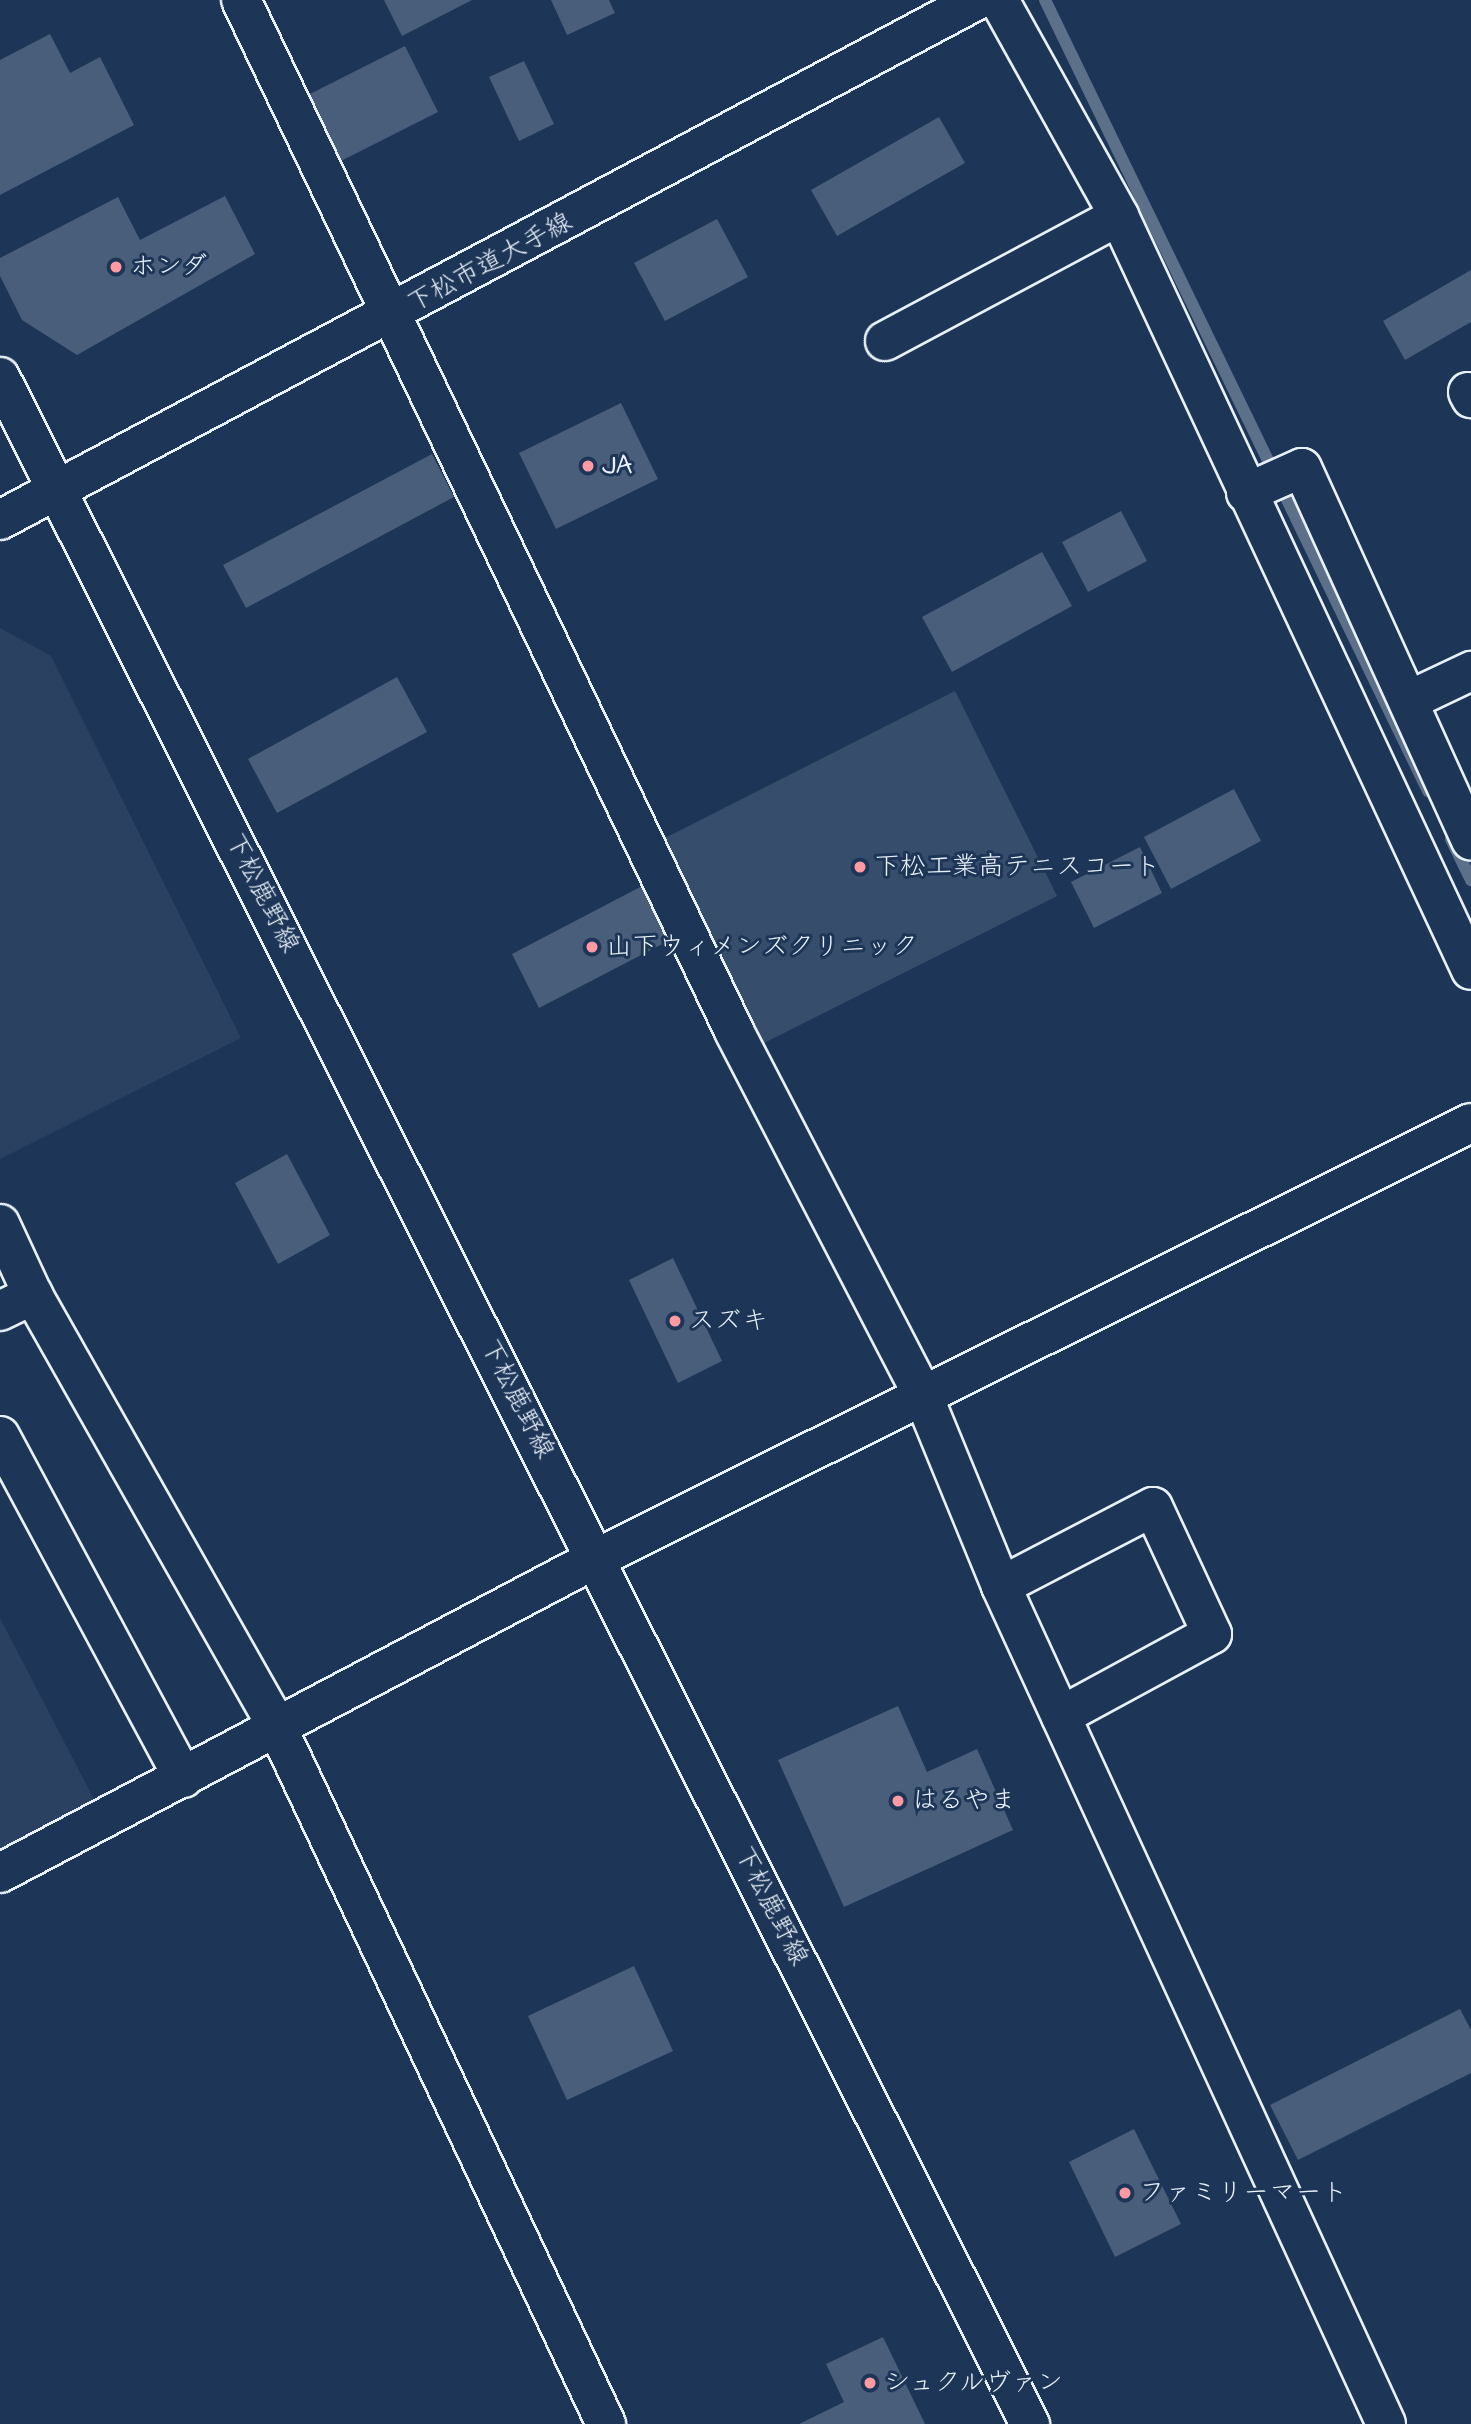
<!DOCTYPE html>
<meta charset="utf-8">
<style>
body{margin:0}
#map{position:relative;width:1471px;height:2424px;overflow:hidden;background:#1d3557;font-family:"Architects Daughter","Klee One",sans-serif}
div>[style]{position:absolute}
[style*='--x']{left:calc(var(--x)*1px);top:calc(var(--y)*1px);width:calc(var(--w)*1px);rotate:calc(var(--a)*1deg)}
.built>*{inset:0;background:#2a4162}
.green>*{inset:0;background:#374d6c}
.stream>*{height:12px;margin:-6px;padding:0 6px;transform-origin:6px;border-radius:6px;background:#5d7089}
.building>*{inset:0;background:#495e7a}
.roads{filter:drop-shadow(2px 0 #e8f1f8) drop-shadow(-2px 0 #e8f1f8) drop-shadow(0 2px #e8f1f8) drop-shadow(0 -2px #e8f1f8)}
.minor>*{height:38px;margin:-19px;padding:0 19px;transform-origin:19px;border-radius:19px;background:#1d3557}
.major>*{height:38px;margin:-19px;padding:0 19px;transform-origin:19px;border-radius:19px;background:#1d3557}
.dots>*{width:19px;height:19px;translate:-50% -50%;box-sizing:border-box;border:4px solid #1d3557;border-radius:50%}
span{translate:-50% -50%;white-space:nowrap;text-align:center;line-height:1.15;-webkit-text-stroke:6px #1d3557;paint-order:stroke}
.street-label{font-size:26px;color:#e8f1f8}
.poi-label{font-size:26px;color:#e8f1f8}
.left{translate:0 -50%;text-align:left}
</style>
<div id="map">
<div class="built">
<i style="clip-path:polygon(0 628px,51px 656px,241px 1038px,0 1159px)"></i>
<i style="clip-path:polygon(0 1618px,97px 1805px,0 1855px)"></i>
</div>
<div class="green">
<i style="clip-path:polygon(955px 691px,1057px 896px,764px 1043px,663px 839px)"></i>
</div>
<div class="stream">
<i style="--x:1045;--y:0;--w:879;--a:64.16"></i>
<i style="--x:1451;--y:839;--w:46;--a:64"></i>
</div>
<div class="building">
<i style="clip-path:polygon(384px 0,472px 0,402px 36px)"></i>
<i style="clip-path:polygon(551px 0,609px 0,615px 13px,567px 35px)"></i>
<i style="clip-path:polygon(50px 34px,70px 73px,100px 57px,134px 125px,0 195px,0 60px)"></i>
<i style="clip-path:polygon(405px 46px,438px 112px,333px 165px,300px 99px)"></i>
<i style="clip-path:polygon(524px 61px,554px 124px,519px 141px,489px 77px)"></i>
<i style="clip-path:polygon(939px 117px,965px 163px,837px 236px,811px 190px)"></i>
<i style="clip-path:polygon(225px 196px,255px 254px,77px 355px,22px 320px,0 276px,0 258px,118px 197px,140px 240px)"></i>
<i style="clip-path:polygon(717px 219px,748px 277px,665px 321px,634px 263px)"></i>
<i style="clip-path:polygon(1471px 270px,1471px 322px,1405px 360px,1383px 321px)"></i>
<i style="clip-path:polygon(621px 403px,658px 479px,556px 529px,519px 453px)"></i>
<i style="clip-path:polygon(432px 454px,454px 497px,246px 608px,223px 565px)"></i>
<i style="clip-path:polygon(1121px 511px,1147px 561px,1088px 592px,1062px 542px)"></i>
<i style="clip-path:polygon(1042px 552px,1072px 606px,952px 672px,922px 617px)"></i>
<i style="clip-path:polygon(397px 677px,427px 732px,277px 813px,248px 759px)"></i>
<i style="clip-path:polygon(1234px 789px,1261px 841px,1171px 889px,1144px 837px)"></i>
<i style="clip-path:polygon(1140px 847px,1162px 893px,1094px 928px,1071px 882px)"></i>
<i style="clip-path:polygon(644px 885px,672px 939px,539px 1008px,512px 954px)"></i>
<i style="clip-path:polygon(287px 1154px,330px 1235px,278px 1264px,235px 1183px)"></i>
<i style="clip-path:polygon(673px 1258px,722px 1361px,678px 1383px,629px 1280px)"></i>
<i style="clip-path:polygon(898px 1706px,927px 1772px,977px 1749px,1013px 1830px,844px 1907px,778px 1760px)"></i>
<i style="clip-path:polygon(634px 1966px,673px 2051px,567px 2100px,528px 2016px)"></i>
<i style="clip-path:polygon(1460px 2009px,1471px 2030px,1471px 2073px,1298px 2160px,1270px 2105px)"></i>
<i style="clip-path:polygon(1134px 2129px,1181px 2224px,1115px 2257px,1069px 2162px)"></i>
<i style="clip-path:polygon(883px 2337px,925px 2424px,799px 2424px,844px 2402px,826px 2364px)"></i>
</div>
<div class="roads">
<div class="minor">
<i style="--x:241;--y:0;--w:1143;--a:64.44"></i>
<i style="--x:734;--y:1031;--w:413;--a:62.6"></i>
<i style="--x:924;--y:1398;--w:203;--a:67.7"></i>
<i style="--x:1001;--y:1586;--w:922;--a:65.32"></i>
<i style="--x:999;--y:0;--w:247;--a:60.9"></i>
<i style="--x:1119;--y:216;--w:832;--a:64.97"></i>
<i style="--x:885;--y:341;--w:265;--a:-28.1"></i>
<i style="--x:1468;--y:392;--w:7;--a:63"></i>
<i style="--x:1246;--y:493;--w:61;--a:-24.1"></i>
<i style="--x:1302;--y:468;--w:409;--a:65.6"></i>
<i style="--x:0;--y:520;--w:1107;--a:-28.02"></i>
<i style="--x:1410;--y:700;--w:68;--a:-25.4"></i>
<i style="--x:0;--y:1224;--w:78;--a:65.1"></i>
<i style="--x:33;--y:1295;--w:496;--a:60.5"></i>
<i style="--x:277;--y:1727;--w:771;--a:64.73"></i>
<i style="--x:0;--y:1311;--w:37;--a:-26"></i>
<i style="--x:0;--y:1436;--w:388;--a:61.8"></i>
<i style="--x:1001;--y:1586;--w:171;--a:-27.5"></i>
<i style="--x:1153;--y:1507;--w:140;--a:65.1"></i>
<i style="--x:1212;--y:1634;--w:172;--a:151.5"></i>
<i style="--x:0;--y:1873;--w:675;--a:-27.82"></i>
<i style="--x:597;--y:1558;--w:976;--a:-26.46"></i>
</div>
<div class="major">
<i style="--x:0;--y:377;--w:2292;--a:63.29"></i>
</div>
</div>
<div class="dots">
<i style="left:116px;top:267px;background:#ff9aa2"></i>
<i style="left:588px;top:466px;background:#ff9aa2"></i>
<i style="left:860px;top:867px;background:#ff9aa2"></i>
<i style="left:592px;top:947px;background:#ff9aa2"></i>
<i style="left:675px;top:1321px;background:#ff9aa2"></i>
<i style="left:898px;top:1801px;background:#ff9aa2"></i>
<i style="left:1125px;top:2193px;background:#ff9aa2"></i>
<i style="left:870px;top:2383px;background:#ff9aa2"></i>
</div>
<div class="street-label">
<span style="left:490px;top:263px;rotate:-28deg">下松市道大手線</span>
<span style="left:262px;top:893px;rotate:63deg">下松鹿野線</span>
<span style="left:517px;top:1399px;rotate:63deg">下松鹿野線</span>
<span style="left:771px;top:1906px;rotate:63deg">下松鹿野線</span>
</div>
<div class="poi-label">
<span class="left" style="left:130px;top:267px">ホンダ</span>
<span class="left" style="left:602px;top:466px">JA</span>
<span class="left" style="left:874px;top:867px">下松工業高テニスコート</span>
<span class="left" style="left:606px;top:947px">山下ウィメンズクリニック</span>
<span class="left" style="left:689px;top:1321px">スズキ</span>
<span class="left" style="left:912px;top:1801px">はるやま</span>
<span class="left" style="left:1139px;top:2193px">ファミリーマート</span>
<span class="left" style="left:884px;top:2383px">シュクルヴァン</span>
</div>
</div>
